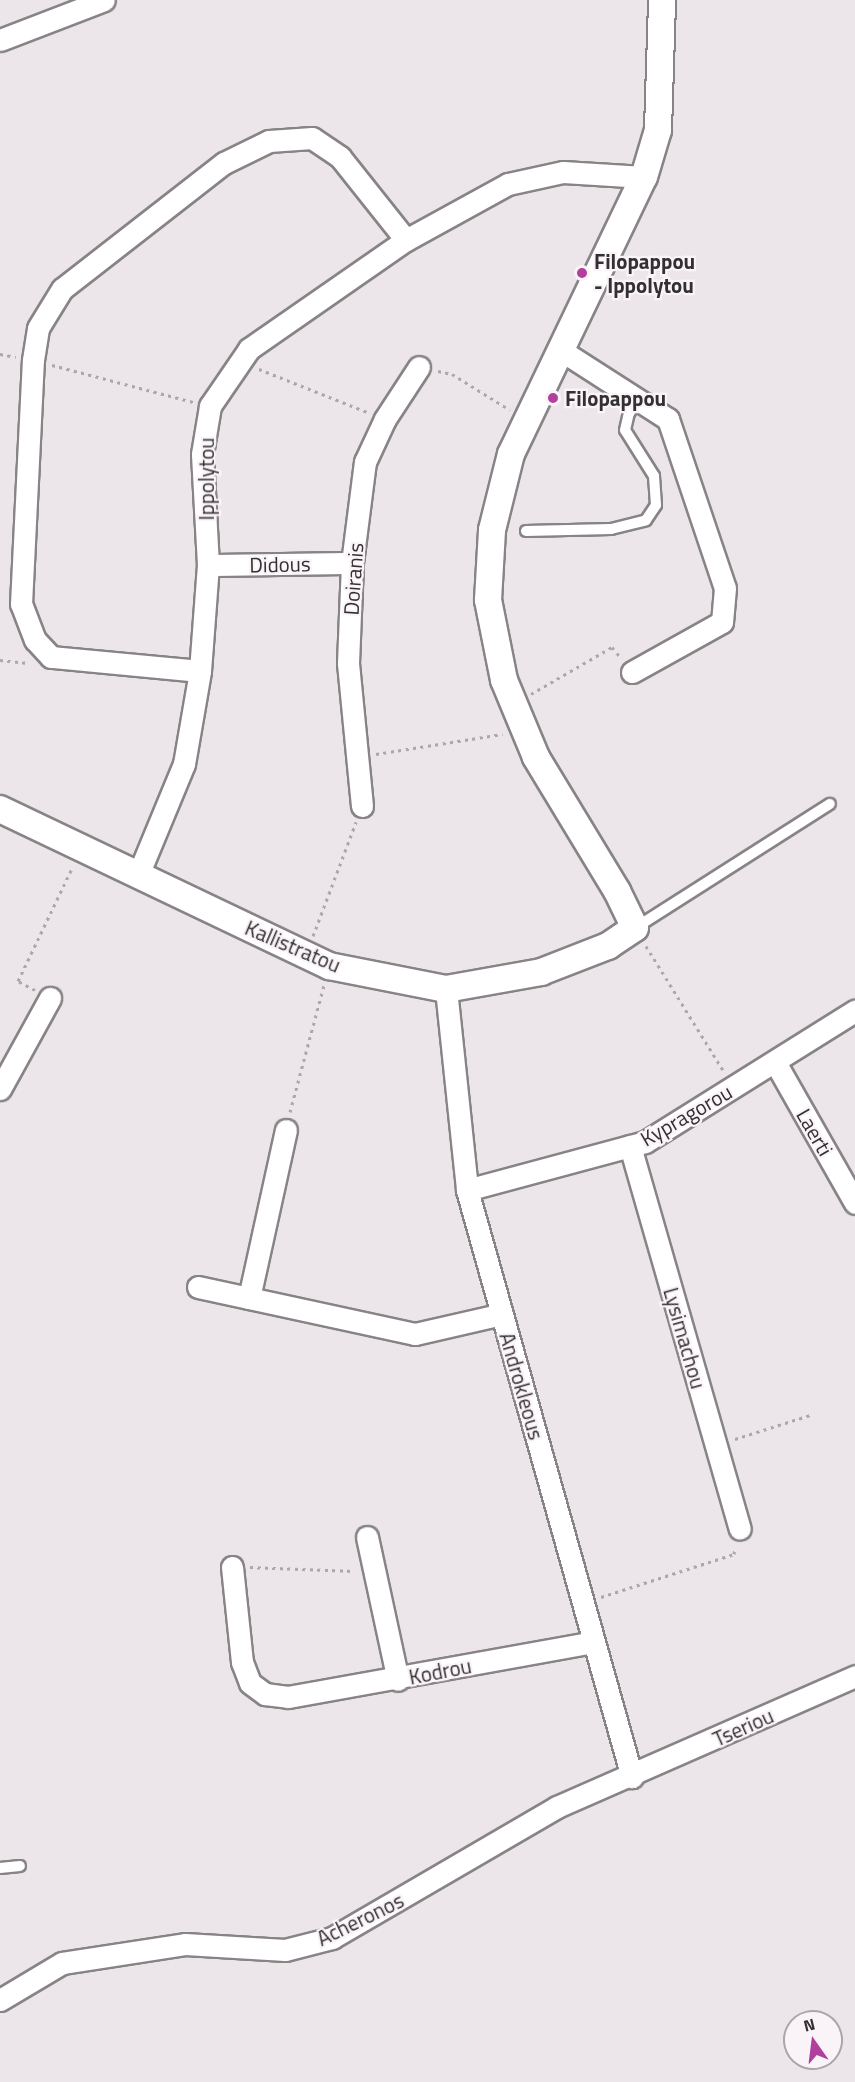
<!DOCTYPE html>
<style>
body{margin:0}
#map{position:relative;width:855px;height:2082px;overflow:hidden;background:#ece6eb;font-family:"Titillium Web",sans-serif}
div>[style]{position:absolute}
[style*='--x']{left:calc(var(--x)*1px);top:calc(var(--y)*1px);width:calc(var(--w)*1px);rotate:calc(var(--a)*1deg)}
.path>*{height:3px;margin-top:-1.5px;transform-origin:0;background:repeating-linear-gradient(90deg,#aca7ab 0 3px,transparent 0 7.5px)}
.roads{filter:drop-shadow(2px 0 #888387) drop-shadow(-2px 0 #888387) drop-shadow(0 2px #888387) drop-shadow(0 -2px #888387)}
.service>*{height:10px;margin:-5px;padding:0 5px;transform-origin:5px;border-radius:5px;background:#fff}
.minor>*{height:21px;margin:-10.5px;padding:0 10.5px;transform-origin:10.5px;border-radius:10.5px;background:#fff}
.tertiary>*{height:26px;margin:-13px;padding:0 13px;transform-origin:13px;border-radius:13px;background:#fff}
.dots>*{width:16px;height:16px;translate:-50% -50%;box-sizing:border-box;border:3px solid #faf4f8;border-radius:50%}
span{translate:-50% -50%;white-space:nowrap;text-align:center;line-height:1.15;-webkit-text-stroke:4.5px #faf4f8;paint-order:stroke}
.poi-label{font-size:21px;color:#323032;font-weight:700}
.left{translate:0 -50%;text-align:left}
.street-label{font-size:21px;color:#323032}
.north{position:absolute;left:783px;top:2010px;width:60px;height:60px;box-sizing:border-box;background:#faf4f8;border:2px solid #aaa6a9;border-radius:50%;rotate:346deg;font-size:16px;font-weight:700;line-height:24px;text-align:center;color:#323032}
.north::after{content:'';display:block;margin:auto;width:21px;height:27px;background:#b0409c;clip-path:polygon(50% 0,100% 100%,50% 72%,0 100%)}
</style>
<div id="map">
<div class="path">
<i style="--x:0;--y:354;--w:16;--a:11"></i>
<i style="--x:52;--y:365;--w:146;--a:14.7"></i>
<i style="--x:259;--y:369;--w:116;--a:21.7"></i>
<i style="--x:438;--y:371;--w:14;--a:12"></i>
<i style="--x:452;--y:374;--w:68;--a:31.8"></i>
<i style="--x:0;--y:660;--w:30;--a:6"></i>
<i style="--x:531;--y:694;--w:94;--a:-30.1"></i>
<i style="--x:612;--y:647;--w:14;--a:51"></i>
<i style="--x:376;--y:754;--w:128;--a:-9"></i>
<i style="--x:313;--y:936;--w:122;--a:-69.3"></i>
<i style="--x:646;--y:946;--w:146;--a:58.2"></i>
<i style="--x:35;--y:990;--w:19;--a:-152"></i>
<i style="--x:18;--y:981;--w:127;--a:-64.4"></i>
<i style="--x:290;--y:1112;--w:131;--a:-75"></i>
<i style="--x:735;--y:1439;--w:79;--a:-17.7"></i>
<i style="--x:250;--y:1567;--w:105;--a:2.2"></i>
<i style="--x:601;--y:1597;--w:140;--a:-17.9"></i>
<i style="--x:734;--y:1554;--w:7;--a:-82"></i>
</div>
<div class="roads">
<div class="service">
<i style="--x:526;--y:531;--w:85;--a:-1.3"></i>
<i style="--x:611;--y:529;--w:36;--a:-14"></i>
<i style="--x:646;--y:520;--w:18;--a:-56"></i>
<i style="--x:656;--y:505;--w:29;--a:-94"></i>
<i style="--x:654;--y:476;--w:54;--a:-122.2"></i>
<i style="--x:625;--y:430;--w:17;--a:-77"></i>
<i style="--x:629;--y:413;--w:19;--a:-54"></i>
<i style="--x:635;--y:928;--w:231;--a:-32.5"></i>
<i style="--x:0;--y:1868;--w:20;--a:-6"></i>
</div>
<div class="minor">
<i style="--x:0;--y:40;--w:111;--a:-21"></i>
<i style="--x:562;--y:351;--w:126;--a:32.7"></i>
<i style="--x:668;--y:419;--w:178;--a:71.4"></i>
<i style="--x:725;--y:588;--w:34;--a:95"></i>
<i style="--x:722;--y:622;--w:103;--a:150.9"></i>
<i style="--x:208;--y:565;--w:144;--a:-0.8"></i>
<i style="--x:200;--y:671;--w:150;--a:-174.6"></i>
<i style="--x:51;--y:657;--w:23;--a:-133"></i>
<i style="--x:35;--y:640;--w:39;--a:-111"></i>
<i style="--x:21;--y:604;--w:244;--a:-87.2"></i>
<i style="--x:33;--y:360;--w:32;--a:-81"></i>
<i style="--x:38;--y:328;--w:46;--a:-58.4"></i>
<i style="--x:62;--y:289;--w:205;--a:-37.9"></i>
<i style="--x:224;--y:163;--w:50;--a:-26.1"></i>
<i style="--x:269;--y:141;--w:43;--a:-4"></i>
<i style="--x:312;--y:138;--w:34;--a:34"></i>
<i style="--x:340;--y:157;--w:106;--a:51.5"></i>
<i style="--x:362;--y:806;--w:144;--a:-95.6"></i>
<i style="--x:348;--y:663;--w:100;--a:-87.7"></i>
<i style="--x:352;--y:563;--w:102;--a:-82.7"></i>
<i style="--x:365;--y:462;--w:47;--a:-65.1"></i>
<i style="--x:385;--y:419;--w:62;--a:-56.8"></i>
<i style="--x:138;--y:875;--w:120;--a:-67.5"></i>
<i style="--x:184;--y:764;--w:94;--a:-80.2"></i>
<i style="--x:200;--y:671;--w:106;--a:-85.7"></i>
<i style="--x:208;--y:565;--w:111;--a:-93.1"></i>
<i style="--x:202;--y:454;--w:49;--a:-80.5"></i>
<i style="--x:210;--y:406;--w:69;--a:-55.6"></i>
<i style="--x:249;--y:349;--w:191;--a:-34.8"></i>
<i style="--x:406;--y:240;--w:116;--a:-28.8"></i>
<i style="--x:508;--y:184;--w:56;--a:-12.3"></i>
<i style="--x:563;--y:172;--w:81;--a:3.5"></i>
<i style="--x:446;--y:989;--w:202;--a:84"></i>
<i style="--x:467;--y:1190;--w:610;--a:74.3"></i>
<i style="--x:775;--y:1062;--w:162;--a:60.4"></i>
<i style="--x:0;--y:1089;--w:104;--a:-61.2"></i>
<i style="--x:630;--y:1146;--w:398;--a:74"></i>
<i style="--x:467;--y:1190;--w:184;--a:-15.1"></i>
<i style="--x:645;--y:1142;--w:248;--a:-32"></i>
<i style="--x:198;--y:1287;--w:222;--a:12.2"></i>
<i style="--x:415;--y:1334;--w:89;--a:-12.9"></i>
<i style="--x:249;--y:1298;--w:172;--a:-77.6"></i>
<i style="--x:367;--y:1537;--w:146;--a:77.8"></i>
<i style="--x:232;--y:1567;--w:96;--a:84"></i>
<i style="--x:242;--y:1662;--w:22;--a:69"></i>
<i style="--x:250;--y:1683;--w:19;--a:36"></i>
<i style="--x:265;--y:1694;--w:23;--a:7"></i>
<i style="--x:288;--y:1697;--w:310;--a:-10.2"></i>
<i style="--x:0;--y:2000;--w:72;--a:-30.8"></i>
<i style="--x:62;--y:1963;--w:124;--a:-8.8"></i>
<i style="--x:185;--y:1944;--w:100;--a:3.4"></i>
<i style="--x:285;--y:1950;--w:49;--a:-14.3"></i>
<i style="--x:332;--y:1938;--w:260;--a:-30.2"></i>
<i style="--x:557;--y:1807;--w:326;--a:-23.7"></i>
</div>
<div class="tertiary">
<i style="--x:0;--y:809;--w:365;--a:25.5"></i>
<i style="--x:329;--y:966;--w:119;--a:11.1"></i>
<i style="--x:446;--y:989;--w:97;--a:-10.1"></i>
<i style="--x:541;--y:972;--w:72;--a:-21.2"></i>
<i style="--x:608;--y:946;--w:32;--a:-34"></i>
<i style="--x:635;--y:928;--w:41;--a:-115.9"></i>
<i style="--x:617;--y:891;--w:157;--a:-121.2"></i>
<i style="--x:536;--y:757;--w:83;--a:-112.6"></i>
<i style="--x:504;--y:680;--w:82;--a:-101.3"></i>
<i style="--x:488;--y:600;--w:70;--a:-86.7"></i>
<i style="--x:492;--y:530;--w:78;--a:-76"></i>
<i style="--x:511;--y:454;--w:307;--a:-64.4"></i>
<i style="--x:644;--y:177;--w:49;--a:-73.4"></i>
<i style="--x:658;--y:130;--w:130;--a:-88.2"></i>
</div>
</div>
<div class="dots">
<i style="left:582px;top:273px;background:#b0409c"></i>
<i style="left:553px;top:398px;background:#b0409c"></i>
</div>
<div class="poi-label">
<span class="left" style="left:594px;top:273px">Filopappou<br>- Ippolytou</span>
<span class="left" style="left:565px;top:398px">Filopappou</span>
</div>
<div class="street-label">
<span style="left:206px;top:479px;rotate:-90deg">Ippolytou</span>
<span style="left:280px;top:564px;rotate:-1deg">Didous</span>
<span style="left:353px;top:579px;rotate:-86deg">Doiranis</span>
<span style="left:293px;top:946px;rotate:23deg">Kallistratou</span>
<span style="left:686px;top:1115px;rotate:-30deg">Kypragorou</span>
<span style="left:815px;top:1132px;rotate:60deg">Laerti</span>
<span style="left:685px;top:1338px;rotate:74deg">Lysimachou</span>
<span style="left:522px;top:1386px;rotate:74deg">Androkleous</span>
<span style="left:440px;top:1671px;rotate:-11deg">Kodrou</span>
<span style="left:743px;top:1727px;rotate:-24deg">Tseriou</span>
<span style="left:360px;top:1919px;rotate:-26deg">Acheronos</span>
</div>
<div class="north">N</div>
</div>
